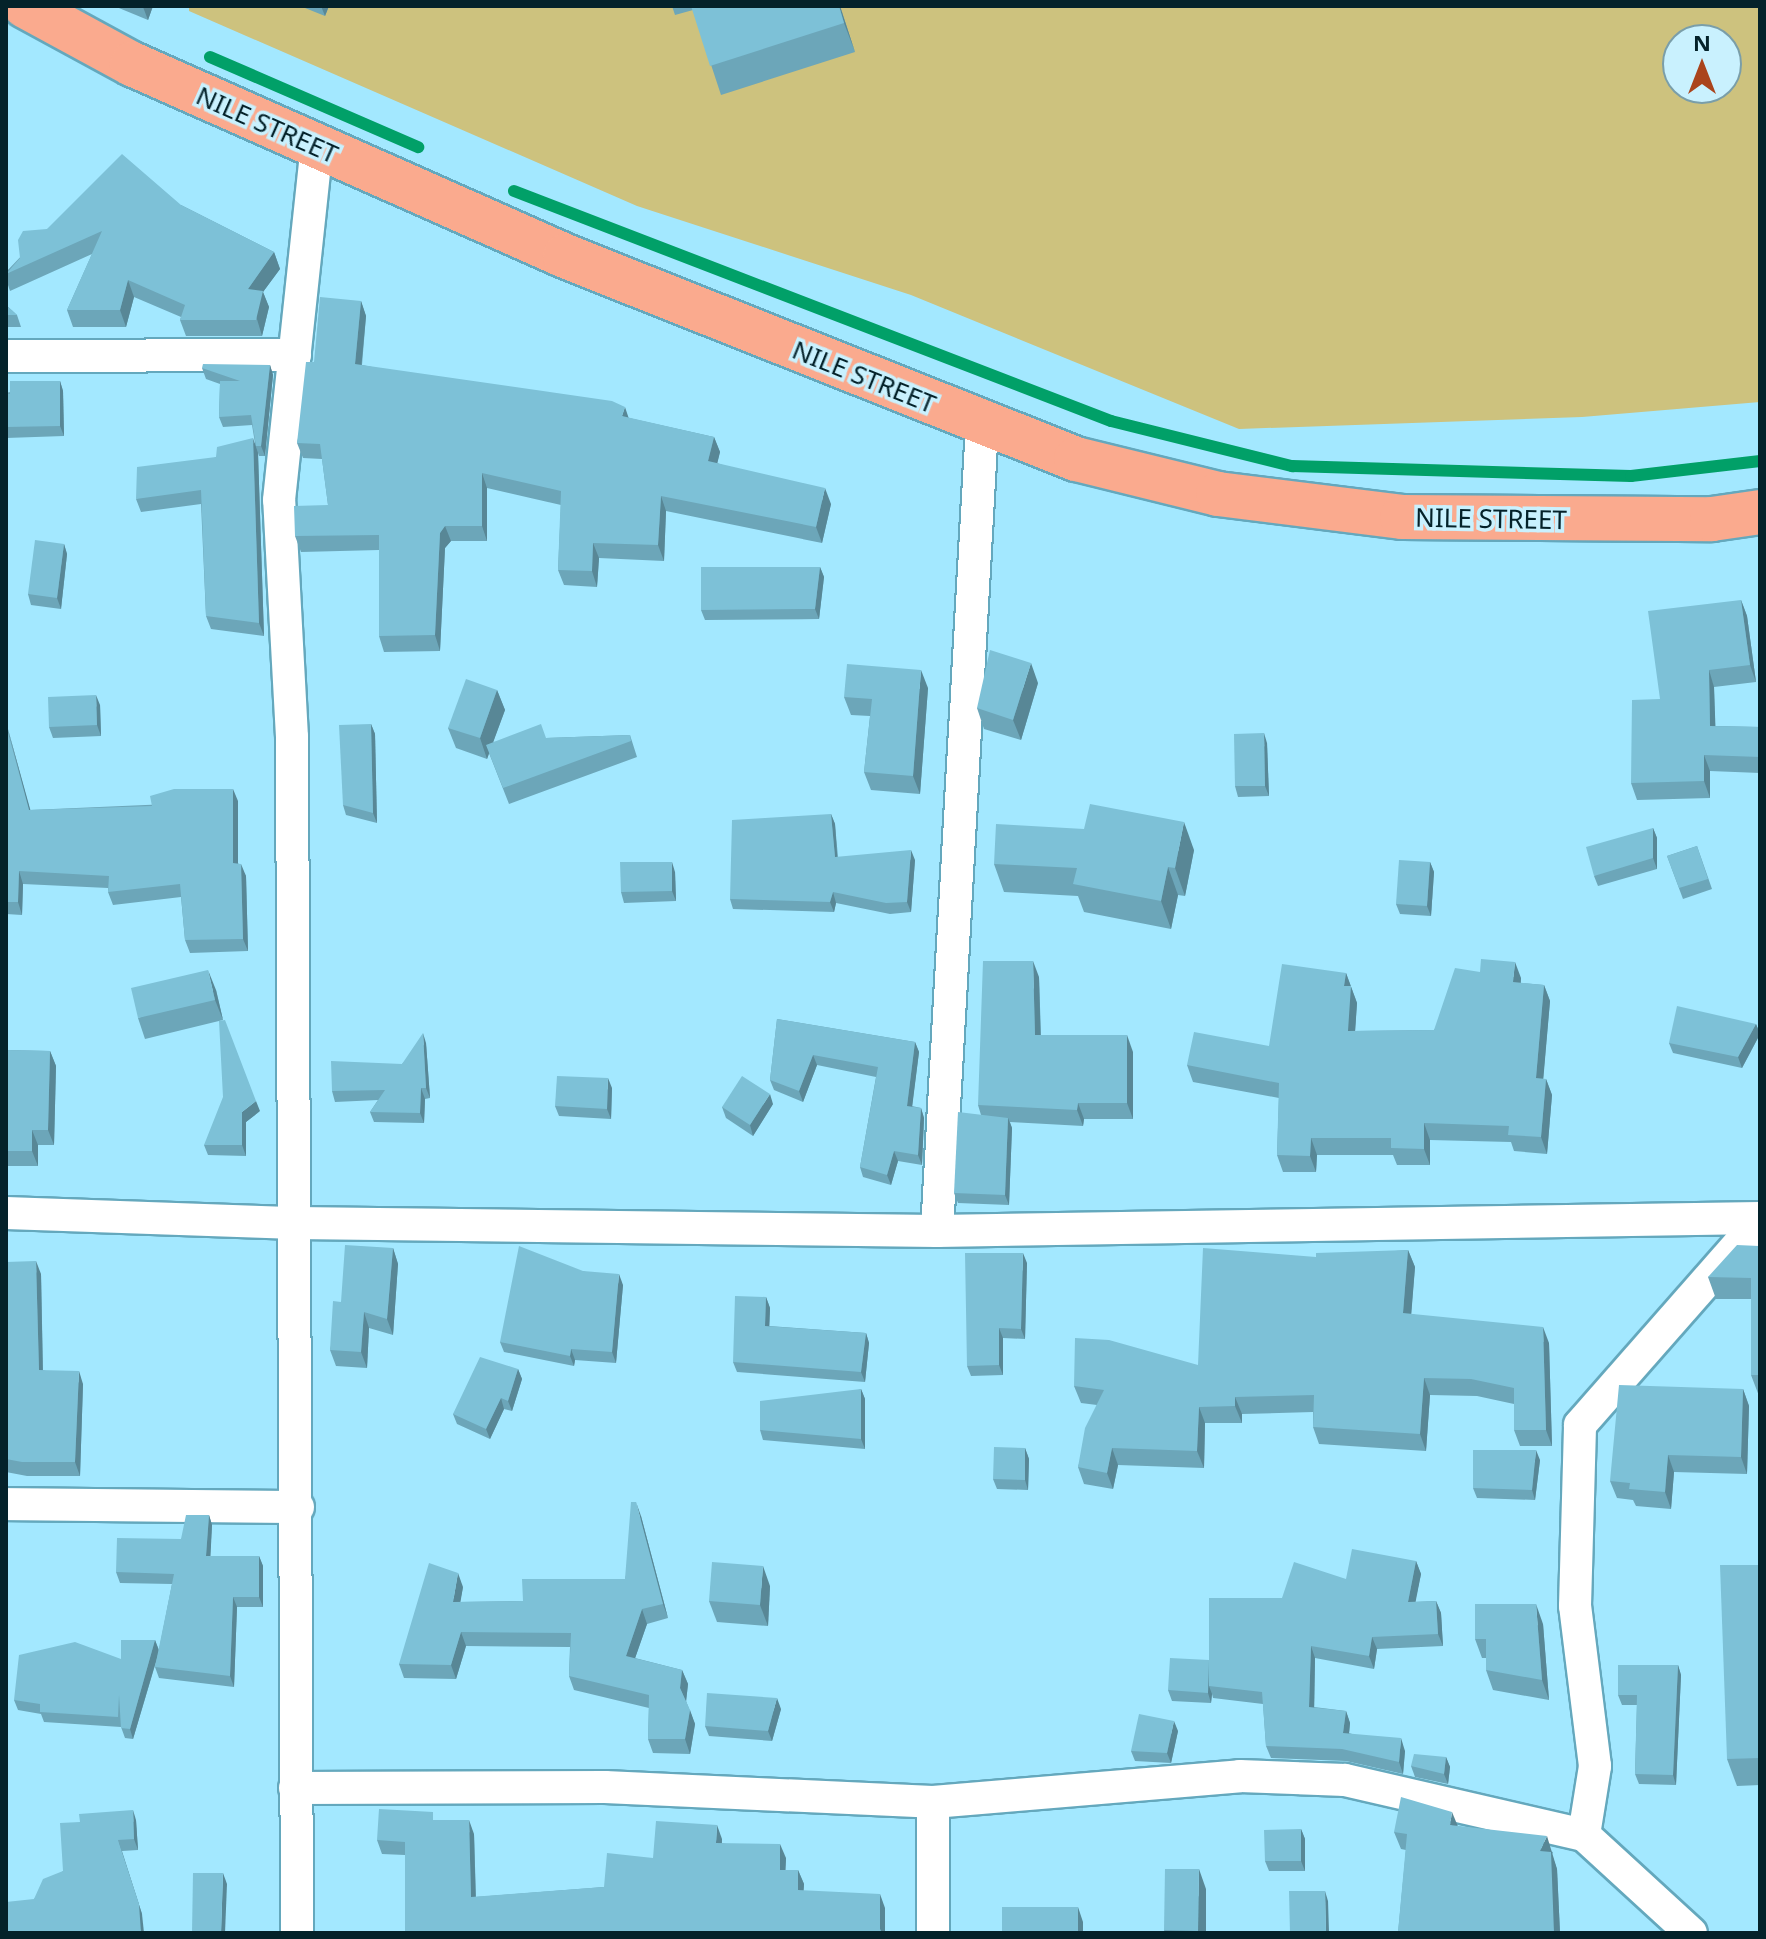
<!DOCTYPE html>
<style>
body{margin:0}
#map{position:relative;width:1766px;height:1939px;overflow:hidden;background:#a3e8ff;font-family:"Noto Sans",sans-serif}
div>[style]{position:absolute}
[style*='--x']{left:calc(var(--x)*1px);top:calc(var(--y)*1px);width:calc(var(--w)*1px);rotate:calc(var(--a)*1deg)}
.green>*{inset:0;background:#cdc27e}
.stream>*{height:12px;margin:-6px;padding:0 6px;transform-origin:6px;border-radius:6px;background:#01a068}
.roads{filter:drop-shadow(2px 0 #64a8bd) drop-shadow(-2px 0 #64a8bd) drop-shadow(0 2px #64a8bd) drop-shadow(0 -2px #64a8bd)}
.minor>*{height:32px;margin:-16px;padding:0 16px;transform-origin:16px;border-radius:16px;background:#fff}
.primary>*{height:44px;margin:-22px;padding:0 22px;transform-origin:22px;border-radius:22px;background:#faaa8e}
.wall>*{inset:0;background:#6ca6b9}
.shaded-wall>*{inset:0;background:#588796}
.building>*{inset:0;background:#7dc1d7}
span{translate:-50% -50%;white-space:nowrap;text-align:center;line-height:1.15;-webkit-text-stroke:7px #c9f1fe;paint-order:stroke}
.street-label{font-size:26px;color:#04222a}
.frame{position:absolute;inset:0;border:8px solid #04222a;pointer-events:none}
.north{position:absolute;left:1662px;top:24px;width:80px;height:80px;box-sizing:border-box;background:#c9f1fe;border:2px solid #7a9ea9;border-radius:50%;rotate:0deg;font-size:22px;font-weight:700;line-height:32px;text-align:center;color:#04222a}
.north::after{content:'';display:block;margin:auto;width:28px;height:36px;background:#aa441c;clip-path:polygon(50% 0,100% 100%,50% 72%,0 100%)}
</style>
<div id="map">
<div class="green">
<i style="clip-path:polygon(evenodd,189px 6px,1760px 6px,1760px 402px,1582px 417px,1239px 429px,911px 295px,637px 206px,189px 11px,189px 6px,1678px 40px,1726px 40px,1726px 88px,1678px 88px,1678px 40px)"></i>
</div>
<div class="stream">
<i style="--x:210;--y:57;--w:227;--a:23.4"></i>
<i style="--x:514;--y:191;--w:640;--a:21.07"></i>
<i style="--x:1111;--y:421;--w:187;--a:14"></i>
<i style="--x:1292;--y:466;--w:339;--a:1.7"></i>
<i style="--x:1631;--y:476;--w:130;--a:-6.6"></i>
</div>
<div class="roads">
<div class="minor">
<i style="--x:6;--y:356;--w:289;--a:-0.2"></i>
<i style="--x:6;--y:1213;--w:290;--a:2"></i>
<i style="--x:296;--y:1223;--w:641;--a:0.72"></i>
<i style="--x:937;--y:1231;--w:823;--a:-0.9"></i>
<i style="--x:937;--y:1231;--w:807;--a:-86.8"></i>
<i style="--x:6;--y:1504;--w:292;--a:0.6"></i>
<i style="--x:295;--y:1788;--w:310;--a:-0.2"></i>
<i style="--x:605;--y:1787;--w:328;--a:2.6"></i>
<i style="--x:933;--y:1802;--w:308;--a:-4.8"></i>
<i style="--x:1240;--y:1776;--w:105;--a:2.2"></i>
<i style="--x:1345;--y:1780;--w:245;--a:13"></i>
<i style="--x:1584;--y:1835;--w:145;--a:42.5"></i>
<i style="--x:933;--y:1802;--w:131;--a:90"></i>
<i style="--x:1584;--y:1835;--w:70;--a:-80.9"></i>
<i style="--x:1595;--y:1766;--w:161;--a:-97.1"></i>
<i style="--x:1575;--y:1606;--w:181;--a:-88.4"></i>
<i style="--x:1580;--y:1425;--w:273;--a:-48.7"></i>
<i style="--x:297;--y:1933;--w:1196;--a:-90.24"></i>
<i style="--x:292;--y:737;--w:237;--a:-93.1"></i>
<i style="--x:279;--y:500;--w:355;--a:-83.9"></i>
</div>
<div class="primary">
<i style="--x:25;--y:6;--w:122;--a:28.5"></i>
<i style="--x:132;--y:64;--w:474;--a:23.9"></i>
<i style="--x:565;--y:256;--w:550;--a:21.67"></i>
<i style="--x:1076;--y:459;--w:146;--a:13.8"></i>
<i style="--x:1218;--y:494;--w:185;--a:7.1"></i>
<i style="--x:1402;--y:517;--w:310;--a:0.4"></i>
<i style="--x:1712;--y:519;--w:49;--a:-8.3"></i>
</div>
</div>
<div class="wall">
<i style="clip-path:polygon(114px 6px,153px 6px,148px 20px)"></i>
<i style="clip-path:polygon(300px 6px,329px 6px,325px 16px)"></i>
<i style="clip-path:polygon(672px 6px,840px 6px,855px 52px,721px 95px,693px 10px,675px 15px)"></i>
<i style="clip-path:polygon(181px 205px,274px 252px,280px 269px,263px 292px,269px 307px,262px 336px,186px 336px,180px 320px,181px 317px,134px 297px,126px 327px,73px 327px,67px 310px,92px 254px,10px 291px,6px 279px,6px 272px,47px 229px)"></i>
<i style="clip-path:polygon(361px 301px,366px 316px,362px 365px,629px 418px,714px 437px,720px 452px,717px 463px,831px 504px,822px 543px,666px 511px,664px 561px,599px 558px,597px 587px,564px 585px,558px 570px,561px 505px,487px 488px,487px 541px,451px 541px,445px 548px,440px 651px,384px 652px,379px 636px,379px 550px,301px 552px,295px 536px,328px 505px,322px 459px,303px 458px,297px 443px,314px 362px)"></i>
<i style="clip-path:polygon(6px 305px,17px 315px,21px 327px,6px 327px)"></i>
<i style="clip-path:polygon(270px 365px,273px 375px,265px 456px,259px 456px,258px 453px,264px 636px,211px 629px,206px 616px,201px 504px,141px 512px,136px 499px,216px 457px,255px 443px,252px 425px,223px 427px,219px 417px,220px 384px,206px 379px,202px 368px)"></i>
<i style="clip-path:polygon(60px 381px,63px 391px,64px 436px,6px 438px,6px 393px)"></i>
<i style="clip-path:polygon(64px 544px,67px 554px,61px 609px,31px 605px,28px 594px)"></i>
<i style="clip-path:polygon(820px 567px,824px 577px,819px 619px,705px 620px,701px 610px)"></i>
<i style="clip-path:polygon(1741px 600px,1747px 616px,1756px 682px,1714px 687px,1715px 726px,1760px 727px,1760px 773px,1710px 771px,1710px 798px,1637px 800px,1631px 783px)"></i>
<i style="clip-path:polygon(1038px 683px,1021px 740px,984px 729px,977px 708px)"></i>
<i style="clip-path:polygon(928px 688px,920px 794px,871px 790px,864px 772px,870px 716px,851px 715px,844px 697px)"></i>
<i style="clip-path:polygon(497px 690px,505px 710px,493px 742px,546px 738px,630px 735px,637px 757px,509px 804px,489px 753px,487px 759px,456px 748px,448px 728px)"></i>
<i style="clip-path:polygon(100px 705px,101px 736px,53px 738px,49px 727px)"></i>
<i style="clip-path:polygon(6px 722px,30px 810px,238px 801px,238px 863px,246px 876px,248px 951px,190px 953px,185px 940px,181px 897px,113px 905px,108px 892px,108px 888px,23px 884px,22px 915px,6px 914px)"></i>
<i style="clip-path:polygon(371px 724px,375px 734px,377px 823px,346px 815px,343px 805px)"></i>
<i style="clip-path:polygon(1267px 743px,1269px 796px,1238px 797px,1235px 786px)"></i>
<i style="clip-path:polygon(831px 814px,835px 824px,838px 857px,915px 860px,911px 912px,890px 914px,836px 903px,834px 912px,733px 909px,730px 899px)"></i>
<i style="clip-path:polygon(1653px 828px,1657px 838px,1657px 869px,1598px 886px,1594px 876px)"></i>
<i style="clip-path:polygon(1697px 846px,1712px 889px,1683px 899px,1667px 856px)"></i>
<i style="clip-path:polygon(1194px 850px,1185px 896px,1178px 895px,1171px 929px,1084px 912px,1078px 896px,1004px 892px,994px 864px)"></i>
<i style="clip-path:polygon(1430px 862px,1434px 872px,1431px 916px,1400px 914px,1396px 904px)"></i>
<i style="clip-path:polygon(675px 872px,676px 901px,624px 903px,621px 892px)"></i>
<i style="clip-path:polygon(1480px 972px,1521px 978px,1521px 983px,1544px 985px,1550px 1001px,1543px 1079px,1546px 1079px,1552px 1095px,1547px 1154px,1514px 1151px,1511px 1142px,1430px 1140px,1430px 1165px,1397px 1165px,1393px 1155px,1317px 1155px,1316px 1172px,1283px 1172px,1277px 1155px,1279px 1098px,1193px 1082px,1187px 1065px,1269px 1046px,1346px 973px,1357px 1003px,1355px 1031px,1434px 1030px)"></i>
<i style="clip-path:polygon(1039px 977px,1041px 1035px,1133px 1052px,1133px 1119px,1084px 1119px,1083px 1126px,1010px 1122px,1012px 1128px,1009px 1205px,958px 1203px,954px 1193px,981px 1115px,978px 1105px)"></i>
<i style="clip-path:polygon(216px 990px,223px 1020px,145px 1039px,138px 1018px)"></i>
<i style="clip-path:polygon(777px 1019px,915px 1042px,919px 1052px,912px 1106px,921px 1108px,924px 1118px,922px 1165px,898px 1161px,891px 1185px,863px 1177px,860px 1167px,876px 1077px,817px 1065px,803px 1102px,774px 1090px,770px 1080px)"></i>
<i style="clip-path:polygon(1756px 1024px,1760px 1034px,1742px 1068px,1673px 1053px,1669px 1043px)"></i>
<i style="clip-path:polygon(426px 1043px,430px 1098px,425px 1099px,424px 1123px,374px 1122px,370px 1112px,378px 1100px,335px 1102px,332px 1091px,402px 1064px)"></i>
<i style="clip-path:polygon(6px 1050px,50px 1051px,56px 1066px,54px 1145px,38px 1145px,38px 1166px,6px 1166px)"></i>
<i style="clip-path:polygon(612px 1088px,611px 1119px,559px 1116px,555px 1106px)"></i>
<i style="clip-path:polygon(773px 1104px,753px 1136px,726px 1118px,722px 1107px)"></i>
<i style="clip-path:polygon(260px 1111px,246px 1122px,246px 1156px,208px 1155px,204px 1145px)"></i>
<i style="clip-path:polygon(1760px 1218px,1760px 1396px,1759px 1396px,1751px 1375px,1751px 1299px,1716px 1299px,1708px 1277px,1759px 1246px)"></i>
<i style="clip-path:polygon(393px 1248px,398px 1264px,393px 1335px,369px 1328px,367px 1368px,336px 1366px,330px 1350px,341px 1302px)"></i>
<i style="clip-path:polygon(1408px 1250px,1415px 1267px,1411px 1314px,1549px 1343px,1552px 1446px,1520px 1446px,1514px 1430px,1514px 1404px,1477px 1396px,1430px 1395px,1426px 1451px,1319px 1444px,1313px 1427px,1313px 1412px,1242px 1414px,1242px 1423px,1205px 1423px,1204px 1468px,1118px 1465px,1113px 1489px,1084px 1484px,1078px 1467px,1097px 1405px,1081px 1403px,1074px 1386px,1198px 1365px,1316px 1257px)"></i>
<i style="clip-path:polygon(6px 1262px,41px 1274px,43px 1370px,83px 1384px,80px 1476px,27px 1476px,6px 1472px)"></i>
<i style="clip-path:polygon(1027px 1263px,1025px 1339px,1003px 1338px,1003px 1375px,971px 1376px,967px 1366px)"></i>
<i style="clip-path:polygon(583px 1271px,623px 1285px,616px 1363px,575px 1360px,574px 1366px,504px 1352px,500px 1342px)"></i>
<i style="clip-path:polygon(766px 1297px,770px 1308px,769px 1326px,866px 1333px,869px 1343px,865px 1382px,737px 1372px,733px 1362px)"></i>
<i style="clip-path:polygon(518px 1369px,522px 1379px,512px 1411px,504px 1409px,490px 1439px,457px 1424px,453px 1414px)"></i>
<i style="clip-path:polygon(861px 1389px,865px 1399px,865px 1449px,763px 1440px,760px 1430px)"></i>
<i style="clip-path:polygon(1743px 1389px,1749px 1406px,1747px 1474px,1674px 1472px,1671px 1509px,1636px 1506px,1633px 1500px,1617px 1498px,1610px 1481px)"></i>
<i style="clip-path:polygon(1025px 1448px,1029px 1459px,1028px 1490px,997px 1489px,993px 1479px)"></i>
<i style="clip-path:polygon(1540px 1460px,1535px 1500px,1477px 1498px,1473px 1488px)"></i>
<i style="clip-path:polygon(209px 1515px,212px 1525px,210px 1556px,259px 1556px,263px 1566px,263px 1607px,237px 1607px,234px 1687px,159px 1678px,155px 1667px,159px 1652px,133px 1739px,125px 1738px,121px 1727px,44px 1722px,41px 1714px,18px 1710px,14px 1700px,121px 1659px,155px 1640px,159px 1650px,172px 1584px,120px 1583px,116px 1572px,181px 1539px)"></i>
<i style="clip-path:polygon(641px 1516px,668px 1618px,647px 1624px,635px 1658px,682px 1670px,688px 1684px,686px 1701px,695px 1724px,690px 1754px,653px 1753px,648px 1739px,649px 1708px,574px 1690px,569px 1676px,570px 1647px,466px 1646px,456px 1679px,404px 1678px,399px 1664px,463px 1587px,460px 1602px,523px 1601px,625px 1579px)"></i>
<i style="clip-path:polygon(1416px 1561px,1421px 1574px,1415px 1602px,1436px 1601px,1441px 1613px,1443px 1646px,1377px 1649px,1374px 1669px,1315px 1658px,1314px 1707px,1346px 1711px,1350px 1723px,1349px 1733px,1405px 1751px,1403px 1774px,1346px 1761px,1271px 1758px,1266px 1746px,1263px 1704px,1213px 1698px,1212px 1694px,1211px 1703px,1172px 1701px,1168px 1690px,1209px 1660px,1282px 1598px,1346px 1579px)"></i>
<i style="clip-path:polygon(1760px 1565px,1760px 1785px,1737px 1786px,1727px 1759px)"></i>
<i style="clip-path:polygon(770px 1586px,768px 1626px,717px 1622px,709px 1601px)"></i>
<i style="clip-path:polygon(1543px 1624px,1549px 1700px,1493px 1690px,1486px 1670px,1486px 1658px,1482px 1658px,1475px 1639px)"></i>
<i style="clip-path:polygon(1678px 1665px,1681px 1675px,1676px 1785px,1639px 1784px,1635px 1774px,1637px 1705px,1622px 1705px,1618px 1695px)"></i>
<i style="clip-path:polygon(781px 1709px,772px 1741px,709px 1736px,705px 1726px)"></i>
<i style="clip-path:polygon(1178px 1731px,1171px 1763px,1135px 1761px,1131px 1751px)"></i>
<i style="clip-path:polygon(1446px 1757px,1450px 1767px,1448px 1784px,1415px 1777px,1411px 1766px)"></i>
<i style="clip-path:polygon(136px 1820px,138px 1850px,122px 1851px,142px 1914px,34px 1899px,63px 1871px)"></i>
<i style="clip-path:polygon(436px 1820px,474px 1834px,476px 1897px,604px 1887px,653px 1858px,722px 1839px,722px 1843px,786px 1858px,785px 1870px,798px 1870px,804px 1884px,803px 1891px,885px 1908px,885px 1933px,405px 1933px,405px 1855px,382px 1854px,377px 1840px)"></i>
<i style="clip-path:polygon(1458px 1826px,1553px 1852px,1552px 1855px,1557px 1869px,1560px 1933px,1398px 1933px,1406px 1850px,1401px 1849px,1394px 1832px)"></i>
<i style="clip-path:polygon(1301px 1829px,1305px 1839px,1305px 1871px,1269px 1871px,1265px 1861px)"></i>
<i style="clip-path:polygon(1206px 1889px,1206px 1933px,1165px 1933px,1164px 1930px)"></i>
</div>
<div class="shaded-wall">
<i style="clip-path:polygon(144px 6px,153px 6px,148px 20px,143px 7px)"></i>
<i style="clip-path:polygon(321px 6px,329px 6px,325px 16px)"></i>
<i style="clip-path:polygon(839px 6px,840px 6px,855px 52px,844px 23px)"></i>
<i style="clip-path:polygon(274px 252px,280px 269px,263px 292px,269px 307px,262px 336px,248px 289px)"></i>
<i style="clip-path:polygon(128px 280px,134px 297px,126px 327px,120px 310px)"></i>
<i style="clip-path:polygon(361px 301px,366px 316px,360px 380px,355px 364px)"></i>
<i style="clip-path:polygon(270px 365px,273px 375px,265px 456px,261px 446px)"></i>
<i style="clip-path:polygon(60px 381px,63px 391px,64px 436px,60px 426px)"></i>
<i style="clip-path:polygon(625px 407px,630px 422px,622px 416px)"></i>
<i style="clip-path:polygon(714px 437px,720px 452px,714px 477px,708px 461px)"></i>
<i style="clip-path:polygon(253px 438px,258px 453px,264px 636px,259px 623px)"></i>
<i style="clip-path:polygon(482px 473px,487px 488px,487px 541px,482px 526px)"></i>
<i style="clip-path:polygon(825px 488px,831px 504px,822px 543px,816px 527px)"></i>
<i style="clip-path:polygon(661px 496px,666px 511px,664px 561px,658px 545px)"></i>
<i style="clip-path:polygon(445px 526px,451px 541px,445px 548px,440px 651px,435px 635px,440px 533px)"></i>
<i style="clip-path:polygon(593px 543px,599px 558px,597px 587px,592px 571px)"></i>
<i style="clip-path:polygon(64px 544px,67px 554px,61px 609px,57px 598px)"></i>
<i style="clip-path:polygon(820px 567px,824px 577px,819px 619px,815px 609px)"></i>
<i style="clip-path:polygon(1741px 600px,1747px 616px,1756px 682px,1750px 665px)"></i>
<i style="clip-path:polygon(1031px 663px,1038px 683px,1021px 740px,1013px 720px)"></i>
<i style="clip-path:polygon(921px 670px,928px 688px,920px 794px,913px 776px)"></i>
<i style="clip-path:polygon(1709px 670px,1714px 687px,1716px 742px,1710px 726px)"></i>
<i style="clip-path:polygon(497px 690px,505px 710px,487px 759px,480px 738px)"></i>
<i style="clip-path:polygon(96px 695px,100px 705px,101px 736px,97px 725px)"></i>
<i style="clip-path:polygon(6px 722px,34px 823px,29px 810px)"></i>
<i style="clip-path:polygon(371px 724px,375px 734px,377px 823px,373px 813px)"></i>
<i style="clip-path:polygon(1264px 733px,1267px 743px,1269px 796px,1265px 786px)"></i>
<i style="clip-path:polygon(1704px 755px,1710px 771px,1710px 798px,1704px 781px)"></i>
<i style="clip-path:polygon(233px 789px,238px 801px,238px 876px,233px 863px)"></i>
<i style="clip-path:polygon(831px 814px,835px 824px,838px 868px,835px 857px)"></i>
<i style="clip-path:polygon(1184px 822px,1194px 850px,1185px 896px,1175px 868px)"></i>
<i style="clip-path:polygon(1653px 828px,1657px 838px,1657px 869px,1653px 858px)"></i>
<i style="clip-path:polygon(911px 850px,915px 860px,911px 912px,907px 902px)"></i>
<i style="clip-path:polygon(672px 862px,675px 872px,676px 901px,672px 891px)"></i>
<i style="clip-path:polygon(1430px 862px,1434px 872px,1431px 916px,1427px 906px)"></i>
<i style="clip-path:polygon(241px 864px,246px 876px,248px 951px,243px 939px)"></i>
<i style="clip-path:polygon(1168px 867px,1178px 895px,1171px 929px,1161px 901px)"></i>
<i style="clip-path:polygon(19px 871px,23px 884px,22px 915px,18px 902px)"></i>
<i style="clip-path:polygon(833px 892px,836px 903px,834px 912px,830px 902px)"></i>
<i style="clip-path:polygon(1033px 961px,1039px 977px,1041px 1052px,1035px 1035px)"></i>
<i style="clip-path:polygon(1515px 962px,1521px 978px,1519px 999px,1513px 982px)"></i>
<i style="clip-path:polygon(208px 970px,216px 990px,223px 1020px,215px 1000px)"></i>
<i style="clip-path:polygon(1346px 973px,1357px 1003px,1354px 1048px,1348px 1031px,1344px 986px)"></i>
<i style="clip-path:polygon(1544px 985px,1550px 1001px,1542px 1094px,1536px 1078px)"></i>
<i style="clip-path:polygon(1756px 1024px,1760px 1034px,1742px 1068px,1738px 1057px)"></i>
<i style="clip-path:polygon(423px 1033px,426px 1043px,430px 1098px,426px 1088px)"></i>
<i style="clip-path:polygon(1127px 1035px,1133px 1052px,1133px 1119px,1127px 1103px)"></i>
<i style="clip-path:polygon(915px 1042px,919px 1052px,911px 1116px,907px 1106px)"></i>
<i style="clip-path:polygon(50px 1051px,56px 1066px,54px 1145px,48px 1130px)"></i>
<i style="clip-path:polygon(813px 1055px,817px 1065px,803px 1102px,799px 1091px)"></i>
<i style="clip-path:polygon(608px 1078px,612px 1088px,611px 1119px,607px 1109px)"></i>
<i style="clip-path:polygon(1546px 1079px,1552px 1095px,1547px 1154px,1541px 1137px)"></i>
<i style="clip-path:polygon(421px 1088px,425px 1099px,424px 1123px,420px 1113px)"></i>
<i style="clip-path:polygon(770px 1094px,773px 1104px,753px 1136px,750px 1125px)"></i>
<i style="clip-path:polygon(256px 1101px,260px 1111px,246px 1122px,246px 1156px,242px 1145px,242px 1112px)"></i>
<i style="clip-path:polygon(1078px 1103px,1084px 1119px,1083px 1126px,1077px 1110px)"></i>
<i style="clip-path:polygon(921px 1108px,924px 1118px,922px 1165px,918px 1155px)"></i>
<i style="clip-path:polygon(1008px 1118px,1012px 1128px,1009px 1205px,1005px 1195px)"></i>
<i style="clip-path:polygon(1424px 1123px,1430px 1140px,1430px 1165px,1424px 1149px)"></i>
<i style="clip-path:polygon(32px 1130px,38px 1145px,38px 1166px,32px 1151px)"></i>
<i style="clip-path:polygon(1311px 1138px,1317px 1155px,1316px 1172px,1310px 1156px)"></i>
<i style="clip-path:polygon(894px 1151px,898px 1161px,891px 1185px,887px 1175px)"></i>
<i style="clip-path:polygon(393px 1248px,398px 1264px,393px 1335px,387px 1319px)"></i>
<i style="clip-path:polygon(1408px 1250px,1415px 1267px,1410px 1330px,1403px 1313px)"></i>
<i style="clip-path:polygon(1023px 1253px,1027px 1263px,1025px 1339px,1021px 1329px)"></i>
<i style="clip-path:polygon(36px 1261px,41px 1274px,43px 1383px,39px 1370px)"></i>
<i style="clip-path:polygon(619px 1274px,623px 1285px,616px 1363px,612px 1352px)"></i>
<i style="clip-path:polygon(766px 1297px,770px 1308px,769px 1336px,765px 1326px)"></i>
<i style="clip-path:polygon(364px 1312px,369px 1328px,367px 1368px,361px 1352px)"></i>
<i style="clip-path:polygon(1543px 1327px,1549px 1343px,1552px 1446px,1546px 1430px)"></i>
<i style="clip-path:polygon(999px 1328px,1003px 1338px,1003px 1375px,999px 1365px)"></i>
<i style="clip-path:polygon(866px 1333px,869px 1343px,865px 1382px,861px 1372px)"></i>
<i style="clip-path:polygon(571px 1349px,575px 1360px,574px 1366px,570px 1356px)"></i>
<i style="clip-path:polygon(518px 1369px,522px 1379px,512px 1411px,508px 1401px)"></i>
<i style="clip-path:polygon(79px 1371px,83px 1384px,80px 1476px,75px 1462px)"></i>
<i style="clip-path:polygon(1424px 1378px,1430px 1395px,1426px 1451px,1420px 1434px)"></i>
<i style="clip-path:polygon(861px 1389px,865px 1399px,865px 1449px,861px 1439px)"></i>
<i style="clip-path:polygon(1743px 1389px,1749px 1406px,1747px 1474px,1741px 1457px)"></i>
<i style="clip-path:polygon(1235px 1397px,1242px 1414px,1242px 1423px,1235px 1406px)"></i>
<i style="clip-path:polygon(501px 1398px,504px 1409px,490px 1439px,486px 1429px)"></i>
<i style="clip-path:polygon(1199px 1407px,1205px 1423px,1204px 1468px,1197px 1451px)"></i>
<i style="clip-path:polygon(1025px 1448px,1029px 1459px,1028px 1490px,1025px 1480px)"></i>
<i style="clip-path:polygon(1112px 1448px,1118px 1465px,1113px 1489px,1107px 1473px)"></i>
<i style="clip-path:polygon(1536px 1450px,1540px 1460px,1535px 1500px,1532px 1490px)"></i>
<i style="clip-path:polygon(1668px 1455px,1674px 1472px,1671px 1509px,1665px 1492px)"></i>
<i style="clip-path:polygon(636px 1502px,641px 1516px,668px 1618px,663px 1604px)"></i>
<i style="clip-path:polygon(209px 1515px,212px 1525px,210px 1566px,206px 1556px)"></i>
<i style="clip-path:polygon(259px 1556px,263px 1566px,263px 1607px,259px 1597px)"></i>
<i style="clip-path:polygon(1416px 1561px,1421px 1574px,1413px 1615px,1408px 1602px)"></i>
<i style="clip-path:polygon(763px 1566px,770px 1586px,768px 1626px,760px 1605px)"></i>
<i style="clip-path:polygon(458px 1573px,463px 1587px,458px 1616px,453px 1602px)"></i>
<i style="clip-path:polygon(233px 1597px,237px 1607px,234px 1687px,230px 1676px)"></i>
<i style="clip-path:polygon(1436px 1601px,1441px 1613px,1443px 1646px,1438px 1634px)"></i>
<i style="clip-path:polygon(1536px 1604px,1543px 1624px,1549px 1700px,1542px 1680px)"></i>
<i style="clip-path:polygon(642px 1609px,647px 1624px,631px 1670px,626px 1656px)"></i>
<i style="clip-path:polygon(461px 1632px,466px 1646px,456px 1679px,451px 1665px)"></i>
<i style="clip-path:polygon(1372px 1637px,1377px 1649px,1374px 1669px,1369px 1656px)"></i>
<i style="clip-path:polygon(155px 1640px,159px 1651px,133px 1739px,130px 1729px)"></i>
<i style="clip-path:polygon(1311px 1646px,1315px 1658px,1314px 1719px,1309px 1707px)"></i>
<i style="clip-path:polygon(1209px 1660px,1209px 1686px,1212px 1694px,1211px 1703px,1208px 1693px)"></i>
<i style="clip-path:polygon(1678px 1665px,1681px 1675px,1676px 1785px,1673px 1775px)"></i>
<i style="clip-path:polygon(682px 1670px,688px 1684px,686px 1702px,680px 1688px)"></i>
<i style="clip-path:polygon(777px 1698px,781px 1709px,772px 1741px,768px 1731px)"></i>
<i style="clip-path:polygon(690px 1710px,695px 1724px,690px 1754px,685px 1739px)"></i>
<i style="clip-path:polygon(1346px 1711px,1350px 1723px,1348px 1745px,1343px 1733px)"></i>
<i style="clip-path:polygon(1174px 1721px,1178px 1731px,1171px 1763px,1167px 1753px)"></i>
<i style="clip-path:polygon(1401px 1738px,1405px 1751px,1403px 1774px,1399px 1762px)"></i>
<i style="clip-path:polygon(1446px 1757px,1450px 1767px,1448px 1784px,1444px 1774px)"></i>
<i style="clip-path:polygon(133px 1810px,136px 1820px,138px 1850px,134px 1839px)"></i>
<i style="clip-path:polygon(1452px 1812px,1459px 1829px,1450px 1825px)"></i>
<i style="clip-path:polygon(469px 1820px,474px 1834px,476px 1911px,471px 1897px)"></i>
<i style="clip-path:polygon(717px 1825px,722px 1839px,721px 1857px,716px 1843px)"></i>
<i style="clip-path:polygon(1301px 1829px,1305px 1839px,1305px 1871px,1301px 1861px)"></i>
<i style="clip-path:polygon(1547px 1836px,1557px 1869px,1560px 1933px,1554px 1933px,1540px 1851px)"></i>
<i style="clip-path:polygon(118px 1840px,142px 1914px,144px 1933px,141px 1933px)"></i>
<i style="clip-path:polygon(780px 1844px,786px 1858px,785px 1884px,780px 1870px)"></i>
<i style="clip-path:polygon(1199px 1869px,1206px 1889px,1206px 1933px,1199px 1933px,1198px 1931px)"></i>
<i style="clip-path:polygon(798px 1870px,804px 1884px,803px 1904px,798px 1890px)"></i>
<i style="clip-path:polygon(223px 1873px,227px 1884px,225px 1933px,221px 1933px)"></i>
<i style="clip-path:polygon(1325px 1891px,1328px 1901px,1329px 1933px,1326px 1933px)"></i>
<i style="clip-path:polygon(880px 1894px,885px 1908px,885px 1933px,881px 1933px,880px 1929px)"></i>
<i style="clip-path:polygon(1078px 1907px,1083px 1922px,1083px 1933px,1078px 1933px)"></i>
</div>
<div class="building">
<i style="clip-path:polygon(691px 6px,839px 6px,844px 23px,710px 66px)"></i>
<i style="clip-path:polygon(122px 154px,181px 205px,274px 252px,248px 289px,263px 291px,256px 320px,180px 320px,185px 305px,128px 280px,120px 310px,67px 310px,102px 231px,6px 274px,20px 258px,18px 240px,23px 231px,47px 229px)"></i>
<i style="clip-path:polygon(320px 297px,361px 301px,355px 364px,612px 401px,625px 407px,622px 416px,714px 437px,708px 461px,825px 488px,816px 527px,661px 496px,658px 545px,593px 543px,592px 571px,558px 570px,561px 491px,482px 473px,482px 526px,445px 526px,440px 533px,435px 635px,379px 636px,379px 535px,295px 536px,294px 506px,328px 505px,320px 444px,297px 443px,306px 362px,314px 362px)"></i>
<i style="clip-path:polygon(6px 305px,17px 315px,6px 315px)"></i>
<i style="clip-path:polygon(203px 364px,270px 365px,261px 446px,256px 446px,251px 415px,219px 417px,220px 381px,240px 381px,202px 368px)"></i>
<i style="clip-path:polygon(10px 381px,60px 381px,60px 426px,6px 427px,6px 393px,10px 394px)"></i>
<i style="clip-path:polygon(253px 438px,259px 623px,206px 616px,201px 490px,136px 499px,137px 467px,216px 457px,217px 447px)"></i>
<i style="clip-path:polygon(35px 540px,64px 544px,57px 598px,28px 594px)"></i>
<i style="clip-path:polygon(701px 567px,820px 567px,815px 609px,701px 610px)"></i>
<i style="clip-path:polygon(1741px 600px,1750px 665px,1709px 670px,1710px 726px,1760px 727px,1760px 757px,1704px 755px,1704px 781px,1631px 783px,1632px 700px,1660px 699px,1648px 611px)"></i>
<i style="clip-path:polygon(990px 650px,1031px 663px,1013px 720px,977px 708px)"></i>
<i style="clip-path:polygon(847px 664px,921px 670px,913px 776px,864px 772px,872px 699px,844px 697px)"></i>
<i style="clip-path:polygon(466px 679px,497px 690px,480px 738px,448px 728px)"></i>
<i style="clip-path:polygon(96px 695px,97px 725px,49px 727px,48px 697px)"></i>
<i style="clip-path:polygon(371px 724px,373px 813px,343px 805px,339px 725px)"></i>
<i style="clip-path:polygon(541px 724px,546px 738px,630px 735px,631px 741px,503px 788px,486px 745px)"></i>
<i style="clip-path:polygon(6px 725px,29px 810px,152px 806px,150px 796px,174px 789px,233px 789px,233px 863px,241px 864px,243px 939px,185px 940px,180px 884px,108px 892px,109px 876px,19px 871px,18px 902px,6px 902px)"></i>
<i style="clip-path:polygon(1264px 733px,1265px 786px,1235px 786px,1234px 734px)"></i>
<i style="clip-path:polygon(1090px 804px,1184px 822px,1175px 868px,1168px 867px,1161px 901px,1073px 884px,1077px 868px,994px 864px,996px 824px,1084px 829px)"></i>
<i style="clip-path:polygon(831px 814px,835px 857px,911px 850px,907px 902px,886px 903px,833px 892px,830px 902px,730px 899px,732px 820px)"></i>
<i style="clip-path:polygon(1653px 828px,1653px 858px,1594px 876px,1586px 847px)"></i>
<i style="clip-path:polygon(1697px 846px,1708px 879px,1679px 888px,1667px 856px)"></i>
<i style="clip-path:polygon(1399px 860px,1430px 862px,1427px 906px,1396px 904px)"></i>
<i style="clip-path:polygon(620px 862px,672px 862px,672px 891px,621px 892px)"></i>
<i style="clip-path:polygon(1481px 959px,1515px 962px,1513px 982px,1544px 985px,1536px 1078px,1546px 1079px,1541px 1137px,1508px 1135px,1509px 1126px,1424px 1123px,1424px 1149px,1391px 1148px,1391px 1138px,1311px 1138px,1310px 1156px,1277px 1155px,1279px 1083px,1187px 1065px,1194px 1032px,1269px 1046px,1282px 964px,1346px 973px,1344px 986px,1351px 986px,1348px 1031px,1434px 1030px,1455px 968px,1480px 972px)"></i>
<i style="clip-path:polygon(983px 961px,1033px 961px,1035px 1035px,1127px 1035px,1127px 1103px,1078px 1103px,1077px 1110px,978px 1105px)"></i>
<i style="clip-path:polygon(208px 970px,215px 1000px,138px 1018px,131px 988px)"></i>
<i style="clip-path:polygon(1677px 1006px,1756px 1024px,1738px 1057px,1669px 1043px)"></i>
<i style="clip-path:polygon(777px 1019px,915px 1042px,907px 1106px,921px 1108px,918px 1155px,894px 1151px,887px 1175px,860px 1167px,878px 1067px,813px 1055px,799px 1091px,770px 1080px)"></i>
<i style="clip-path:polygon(225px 1020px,256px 1101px,242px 1112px,242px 1145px,204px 1145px,223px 1097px,219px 1021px)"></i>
<i style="clip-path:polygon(423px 1033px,426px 1088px,421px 1088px,420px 1113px,370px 1112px,385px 1090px,332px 1091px,331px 1061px,402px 1064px)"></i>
<i style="clip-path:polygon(6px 1050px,50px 1051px,48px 1130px,32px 1130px,32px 1151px,6px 1151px)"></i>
<i style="clip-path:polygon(557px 1076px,608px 1078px,607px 1109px,555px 1106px)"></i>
<i style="clip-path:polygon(742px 1076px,770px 1094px,750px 1125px,722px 1107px)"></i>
<i style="clip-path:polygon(958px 1112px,1008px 1118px,1005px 1195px,954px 1193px)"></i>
<i style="clip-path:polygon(1760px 1218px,1760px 1375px,1751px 1375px,1751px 1278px,1708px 1277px,1737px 1245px,1759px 1246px)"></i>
<i style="clip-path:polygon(345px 1245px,393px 1248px,387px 1319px,364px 1312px,361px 1352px,330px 1350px,333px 1301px,341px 1302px)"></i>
<i style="clip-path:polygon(519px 1246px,583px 1271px,619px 1274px,612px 1352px,571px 1349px,570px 1356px,500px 1342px)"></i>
<i style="clip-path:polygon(1203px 1248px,1316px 1257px,1316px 1253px,1408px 1250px,1403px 1313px,1543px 1327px,1546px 1430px,1514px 1430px,1514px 1388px,1471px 1379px,1424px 1378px,1420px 1434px,1313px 1427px,1314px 1395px,1235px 1397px,1235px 1406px,1199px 1407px,1197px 1451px,1112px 1448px,1107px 1473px,1078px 1467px,1085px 1428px,1104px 1390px,1074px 1386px,1075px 1338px,1109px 1340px,1198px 1365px)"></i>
<i style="clip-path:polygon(965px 1253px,1023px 1253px,1021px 1329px,999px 1328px,999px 1365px,967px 1366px)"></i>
<i style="clip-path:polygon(36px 1261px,39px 1370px,79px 1371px,75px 1462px,22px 1462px,6px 1459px,6px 1262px)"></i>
<i style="clip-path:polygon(735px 1296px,766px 1297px,765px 1326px,866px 1333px,861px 1372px,733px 1362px)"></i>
<i style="clip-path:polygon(480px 1357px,518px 1369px,508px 1401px,501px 1398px,486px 1429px,453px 1414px)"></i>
<i style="clip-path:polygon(1619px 1385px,1743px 1389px,1741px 1457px,1668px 1455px,1665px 1492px,1629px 1489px,1630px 1483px,1610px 1481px)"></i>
<i style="clip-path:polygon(861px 1389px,861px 1439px,760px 1430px,760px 1401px)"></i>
<i style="clip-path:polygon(994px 1447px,1025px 1448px,1025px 1480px,993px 1479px)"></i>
<i style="clip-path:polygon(1473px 1450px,1536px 1450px,1532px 1490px,1473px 1488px)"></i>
<i style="clip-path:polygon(631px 1502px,636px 1502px,663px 1604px,642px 1609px,626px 1656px,682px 1670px,680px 1688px,690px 1710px,685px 1739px,648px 1739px,649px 1695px,569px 1676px,571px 1633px,461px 1632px,451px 1665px,399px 1664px,429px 1563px,458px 1573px,453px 1602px,523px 1601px,522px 1579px,625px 1579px)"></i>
<i style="clip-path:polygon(186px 1515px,209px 1515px,206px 1556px,259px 1556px,259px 1597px,233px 1597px,230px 1676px,155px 1667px,174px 1574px,116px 1572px,117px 1538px,181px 1539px)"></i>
<i style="clip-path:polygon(1352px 1549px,1416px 1561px,1408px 1602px,1436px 1601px,1438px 1634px,1372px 1637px,1369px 1656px,1311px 1646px,1309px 1707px,1346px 1711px,1343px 1733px,1401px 1738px,1399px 1762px,1342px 1749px,1266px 1746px,1262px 1692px,1209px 1686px,1209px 1598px,1282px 1598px,1294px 1562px,1346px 1579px)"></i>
<i style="clip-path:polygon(712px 1562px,763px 1566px,760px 1605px,709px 1601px)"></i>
<i style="clip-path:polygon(1720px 1565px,1760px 1565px,1760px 1758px,1727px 1759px)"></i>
<i style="clip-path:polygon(1475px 1604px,1536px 1604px,1542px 1680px,1486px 1670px,1486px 1639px,1475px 1639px)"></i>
<i style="clip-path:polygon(121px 1640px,155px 1640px,130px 1729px,121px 1728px,119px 1695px,118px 1717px,40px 1712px,40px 1704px,14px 1700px,19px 1655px,75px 1642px,121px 1659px)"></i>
<i style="clip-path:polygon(1170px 1658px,1209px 1660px,1208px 1693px,1168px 1690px)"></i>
<i style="clip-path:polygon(1618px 1665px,1678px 1665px,1673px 1775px,1635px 1774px,1637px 1695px,1618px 1695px)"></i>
<i style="clip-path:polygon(707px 1693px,777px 1698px,768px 1731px,705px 1726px)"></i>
<i style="clip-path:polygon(1139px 1714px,1174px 1721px,1167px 1753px,1131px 1751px)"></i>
<i style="clip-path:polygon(1414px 1754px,1446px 1757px,1444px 1774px,1411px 1766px)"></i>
<i style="clip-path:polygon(1401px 1797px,1452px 1812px,1450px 1825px,1547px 1836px,1540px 1851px,1551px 1852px,1554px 1933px,1413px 1933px,1398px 1932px,1407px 1834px,1394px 1832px)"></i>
<i style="clip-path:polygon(379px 1809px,433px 1812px,433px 1820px,469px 1820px,471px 1897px,604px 1887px,607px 1853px,653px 1858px,656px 1821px,717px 1825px,716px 1843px,780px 1844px,780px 1870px,798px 1870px,798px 1890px,880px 1894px,880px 1929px,882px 1933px,405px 1933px,405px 1842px,377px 1840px)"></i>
<i style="clip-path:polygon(133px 1810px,134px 1839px,118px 1840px,139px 1904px,141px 1933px,6px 1933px,6px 1902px,34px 1899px,43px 1879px,63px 1871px,60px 1823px,80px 1822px,79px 1814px)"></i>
<i style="clip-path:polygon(1301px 1829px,1301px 1861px,1265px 1861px,1264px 1830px)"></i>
<i style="clip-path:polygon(1165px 1869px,1199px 1869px,1198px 1931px,1164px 1930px)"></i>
<i style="clip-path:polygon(193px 1873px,223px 1873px,221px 1933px,192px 1933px)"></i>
<i style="clip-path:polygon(1289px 1891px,1325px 1891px,1326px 1933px,1290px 1933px)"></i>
<i style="clip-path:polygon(1002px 1907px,1078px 1907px,1078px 1933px,1002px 1933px)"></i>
</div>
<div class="street-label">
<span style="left:267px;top:125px;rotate:24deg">NILE STREET</span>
<span style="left:864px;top:377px;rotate:22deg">NILE STREET</span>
<span style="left:1491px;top:519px;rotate:1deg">NILE STREET</span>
</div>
<div class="frame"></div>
<div class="north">N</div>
</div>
